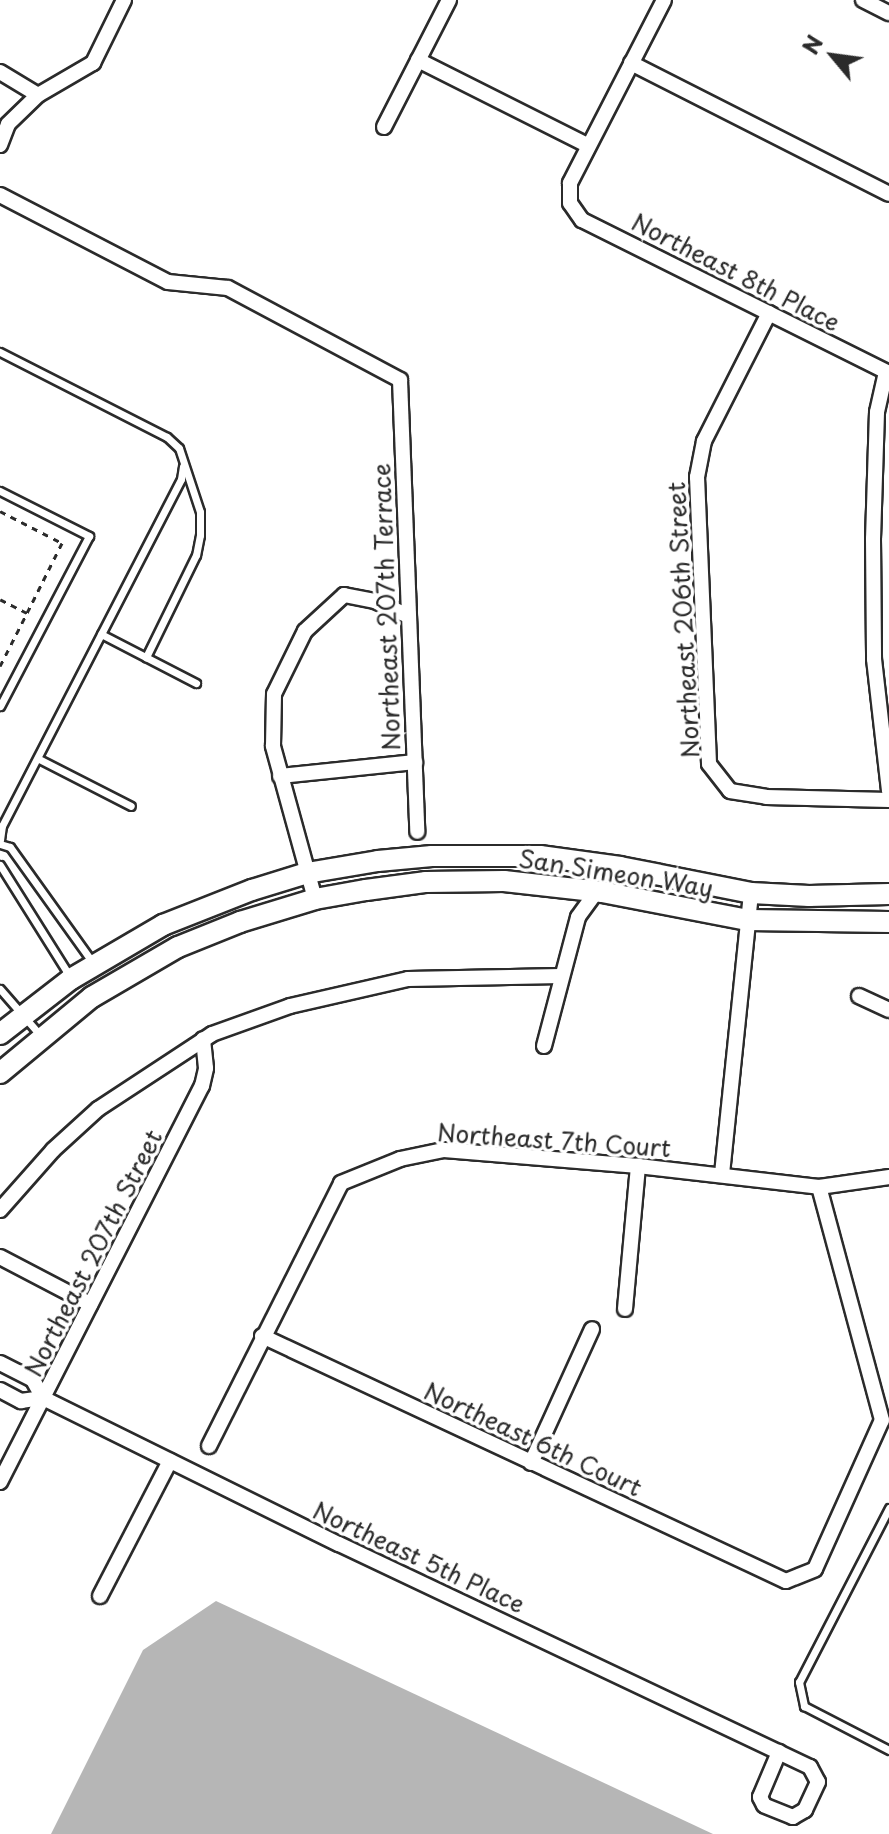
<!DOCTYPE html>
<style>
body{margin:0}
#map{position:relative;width:889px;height:1834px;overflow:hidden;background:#fff;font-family:"Playpen Sans",sans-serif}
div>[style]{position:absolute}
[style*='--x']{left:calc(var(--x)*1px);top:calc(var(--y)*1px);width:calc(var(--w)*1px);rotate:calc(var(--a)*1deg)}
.water>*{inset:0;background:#b6b6b6}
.path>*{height:3px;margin-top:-1.5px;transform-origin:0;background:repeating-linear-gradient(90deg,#2b2b2b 0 6px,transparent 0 12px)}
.roads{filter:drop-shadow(2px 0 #2b2b2b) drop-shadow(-2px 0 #2b2b2b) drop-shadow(0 2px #2b2b2b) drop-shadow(0 -2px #2b2b2b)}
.lane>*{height:7px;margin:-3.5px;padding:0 3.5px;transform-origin:3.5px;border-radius:3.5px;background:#fff}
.street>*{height:14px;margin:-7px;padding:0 7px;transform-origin:7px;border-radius:7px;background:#fff}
.secondary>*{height:20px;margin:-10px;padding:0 10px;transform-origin:10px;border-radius:10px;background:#fff}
span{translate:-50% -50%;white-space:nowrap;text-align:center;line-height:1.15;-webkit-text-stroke:7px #fff;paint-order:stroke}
.street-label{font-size:24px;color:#2b2b2b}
.north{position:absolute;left:793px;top:16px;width:80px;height:80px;-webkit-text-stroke:6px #fff;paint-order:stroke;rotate:299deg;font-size:22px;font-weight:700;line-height:32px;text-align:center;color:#2b2b2b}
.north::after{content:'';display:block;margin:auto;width:28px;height:36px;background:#2b2b2b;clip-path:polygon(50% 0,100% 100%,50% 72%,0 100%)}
</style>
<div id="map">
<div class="water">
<i style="clip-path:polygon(216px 1601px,713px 1834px,51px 1834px,143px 1650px)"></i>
</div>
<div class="path">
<i style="--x:0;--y:511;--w:70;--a:27.3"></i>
<i style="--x:62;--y:543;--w:78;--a:116.6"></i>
<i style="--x:27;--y:613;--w:30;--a:-153"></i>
<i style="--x:0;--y:666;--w:59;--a:-63"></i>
</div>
<div class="roads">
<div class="lane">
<i style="--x:0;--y:352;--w:187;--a:27"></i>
<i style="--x:167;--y:437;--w:16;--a:43"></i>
<i style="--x:179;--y:448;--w:67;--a:71.8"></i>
<i style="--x:200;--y:512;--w:23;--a:90"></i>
<i style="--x:200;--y:535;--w:20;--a:101"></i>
<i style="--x:196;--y:555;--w:114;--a:116.1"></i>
<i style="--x:0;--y:491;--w:100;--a:26.8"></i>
<i style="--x:89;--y:536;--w:192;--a:117.6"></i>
<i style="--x:101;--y:634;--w:107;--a:27.3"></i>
<i style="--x:39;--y:759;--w:103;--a:27.1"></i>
<i style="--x:0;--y:840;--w:14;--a:-82"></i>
<i style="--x:2;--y:826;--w:390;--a:-62.7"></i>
<i style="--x:181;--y:479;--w:13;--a:-81"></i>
<i style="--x:0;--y:844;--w:10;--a:17"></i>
<i style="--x:10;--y:847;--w:143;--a:54.4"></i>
<i style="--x:0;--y:865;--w:130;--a:57.9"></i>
<i style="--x:0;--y:989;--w:62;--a:48.9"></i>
<i style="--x:889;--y:1508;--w:196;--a:117.3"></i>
<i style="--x:799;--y:1682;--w:25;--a:78"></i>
<i style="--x:804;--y:1706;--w:96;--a:27.4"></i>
</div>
<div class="street">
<i style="--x:664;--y:0;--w:206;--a:117.2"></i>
<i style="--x:570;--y:183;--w:20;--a:90"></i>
<i style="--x:570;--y:203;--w:21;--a:55"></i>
<i style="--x:582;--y:220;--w:343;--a:26.5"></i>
<i style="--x:863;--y:0;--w:29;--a:27"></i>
<i style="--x:418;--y:60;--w:191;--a:26.7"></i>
<i style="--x:631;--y:63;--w:289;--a:26.9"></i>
<i style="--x:0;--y:72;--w:44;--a:31.2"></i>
<i style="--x:384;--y:127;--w:143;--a:-62.9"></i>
<i style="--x:0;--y:145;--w:22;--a:-69"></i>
<i style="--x:8;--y:124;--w:42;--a:-44"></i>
<i style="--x:38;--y:95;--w:64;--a:-30.2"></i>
<i style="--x:93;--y:63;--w:70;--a:-63.8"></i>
<i style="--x:0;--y:195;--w:189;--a:27.4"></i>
<i style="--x:168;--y:282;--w:60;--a:5.7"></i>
<i style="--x:228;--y:288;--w:195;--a:28.1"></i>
<i style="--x:400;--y:380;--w:452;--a:87.8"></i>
<i style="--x:769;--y:313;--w:144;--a:116.9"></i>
<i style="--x:704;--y:441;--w:37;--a:101"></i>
<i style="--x:697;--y:477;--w:287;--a:87.6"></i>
<i style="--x:709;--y:764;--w:34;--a:52"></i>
<i style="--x:730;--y:791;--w:36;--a:9"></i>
<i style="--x:766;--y:797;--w:123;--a:1.4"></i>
<i style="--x:886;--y:372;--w:41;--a:102.7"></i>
<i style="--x:877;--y:412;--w:127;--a:91.8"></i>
<i style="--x:873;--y:539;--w:120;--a:89.5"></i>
<i style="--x:874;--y:659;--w:133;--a:83.5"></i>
<i style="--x:280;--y:776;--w:136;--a:-5.9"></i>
<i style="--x:315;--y:899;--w:159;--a:-105.4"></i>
<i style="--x:273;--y:746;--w:52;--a:-88.9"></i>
<i style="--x:274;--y:694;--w:70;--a:-63.8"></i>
<i style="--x:305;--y:631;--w:53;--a:-42.7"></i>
<i style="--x:344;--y:595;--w:32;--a:11"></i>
<i style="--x:375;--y:601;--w:35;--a:24"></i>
<i style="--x:859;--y:996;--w:33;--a:25"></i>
<i style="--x:544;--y:1046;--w:133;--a:-75.2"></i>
<i style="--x:578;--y:917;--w:32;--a:-54"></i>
<i style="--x:722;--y:1174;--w:282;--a:-84.1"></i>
<i style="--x:0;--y:1210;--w:80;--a:-48.5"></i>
<i style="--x:53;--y:1150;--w:61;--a:-42.3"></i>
<i style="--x:98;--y:1109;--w:136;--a:-33.3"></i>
<i style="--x:212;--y:1034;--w:83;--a:-19.7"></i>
<i style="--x:290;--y:1006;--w:121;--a:-12.9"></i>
<i style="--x:408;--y:979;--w:153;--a:-1.1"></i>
<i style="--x:0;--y:1257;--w:102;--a:27.6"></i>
<i style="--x:625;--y:1309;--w:144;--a:-84.8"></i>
<i style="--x:262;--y:1336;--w:578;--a:25.06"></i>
<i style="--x:786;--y:1581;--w:31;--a:-22"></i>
<i style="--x:815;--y:1569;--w:163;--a:-65.8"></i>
<i style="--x:882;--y:1420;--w:241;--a:-105.1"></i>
<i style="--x:0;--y:1363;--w:37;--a:27"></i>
<i style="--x:33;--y:1380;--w:21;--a:61"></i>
<i style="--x:0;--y:1390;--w:24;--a:28"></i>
<i style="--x:21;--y:1401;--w:22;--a:-8"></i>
<i style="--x:43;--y:1398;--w:330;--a:26.3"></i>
<i style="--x:339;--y:1544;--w:521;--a:25.34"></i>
<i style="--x:810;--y:1767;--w:17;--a:62"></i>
<i style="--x:818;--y:1782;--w:31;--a:115"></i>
<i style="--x:805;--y:1810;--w:14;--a:150"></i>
<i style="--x:793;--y:1817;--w:31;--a:-158"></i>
<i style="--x:764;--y:1805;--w:9;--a:-117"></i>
<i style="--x:760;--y:1797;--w:49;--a:-67.1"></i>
<i style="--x:209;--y:1446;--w:294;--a:-63.3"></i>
<i style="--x:341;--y:1183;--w:64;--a:-22.1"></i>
<i style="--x:400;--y:1159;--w:45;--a:-11.6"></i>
<i style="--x:444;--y:1150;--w:195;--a:4.7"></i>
<i style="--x:638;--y:1166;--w:182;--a:6.6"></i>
<i style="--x:819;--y:1187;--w:71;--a:-8.1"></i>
<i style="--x:531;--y:1463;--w:147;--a:-65.5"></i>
<i style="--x:0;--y:1482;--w:445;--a:-63"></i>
<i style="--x:202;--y:1086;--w:18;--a:-77"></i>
<i style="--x:206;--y:1068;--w:29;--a:-96"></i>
<i style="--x:100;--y:1596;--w:152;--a:-62.6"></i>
</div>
<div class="secondary">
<i style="--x:0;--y:1034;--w:90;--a:-37.8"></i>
<i style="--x:71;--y:979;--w:107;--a:-30.4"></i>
<i style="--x:163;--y:925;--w:96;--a:-21.5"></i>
<i style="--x:252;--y:890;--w:58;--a:-17.2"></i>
<i style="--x:307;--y:873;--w:72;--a:-9.6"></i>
<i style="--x:378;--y:861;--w:54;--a:-5.3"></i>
<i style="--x:432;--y:856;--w:108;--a:0"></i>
<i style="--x:540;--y:856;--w:81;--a:7.8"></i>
<i style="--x:620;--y:867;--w:134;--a:11.2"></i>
<i style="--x:751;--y:893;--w:58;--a:3"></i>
<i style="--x:809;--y:896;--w:80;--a:-1.4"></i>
<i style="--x:0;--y:1073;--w:119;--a:-39.6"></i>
<i style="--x:92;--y:997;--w:99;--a:-30.2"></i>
<i style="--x:178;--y:947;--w:67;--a:-22"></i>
<i style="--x:240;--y:922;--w:78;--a:-17"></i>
<i style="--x:315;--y:899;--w:52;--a:-10"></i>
<i style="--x:366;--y:890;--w:61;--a:-7.6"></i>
<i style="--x:426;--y:882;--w:78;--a:-0.7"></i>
<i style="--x:504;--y:881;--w:99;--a:6.4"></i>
<i style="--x:602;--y:892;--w:149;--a:10.9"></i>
<i style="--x:748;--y:920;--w:141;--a:0.8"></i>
</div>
</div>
<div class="street-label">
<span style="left:736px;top:272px;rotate:27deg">Northeast 8th Place</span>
<span style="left:386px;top:607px;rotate:-92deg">Northeast 207th Terrace</span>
<span style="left:683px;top:620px;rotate:-93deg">Northeast 206th Street</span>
<span style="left:616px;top:873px;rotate:9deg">San Simeon Way</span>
<span style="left:554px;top:1140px;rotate:4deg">Northeast 7th Court</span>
<span style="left:93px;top:1253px;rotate:-63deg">Northeast 207th Street</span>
<span style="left:533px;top:1439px;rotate:25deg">Northeast 6th Court</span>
<span style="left:419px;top:1557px;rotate:25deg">Northeast 5th Place</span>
</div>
<div class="north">N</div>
</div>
